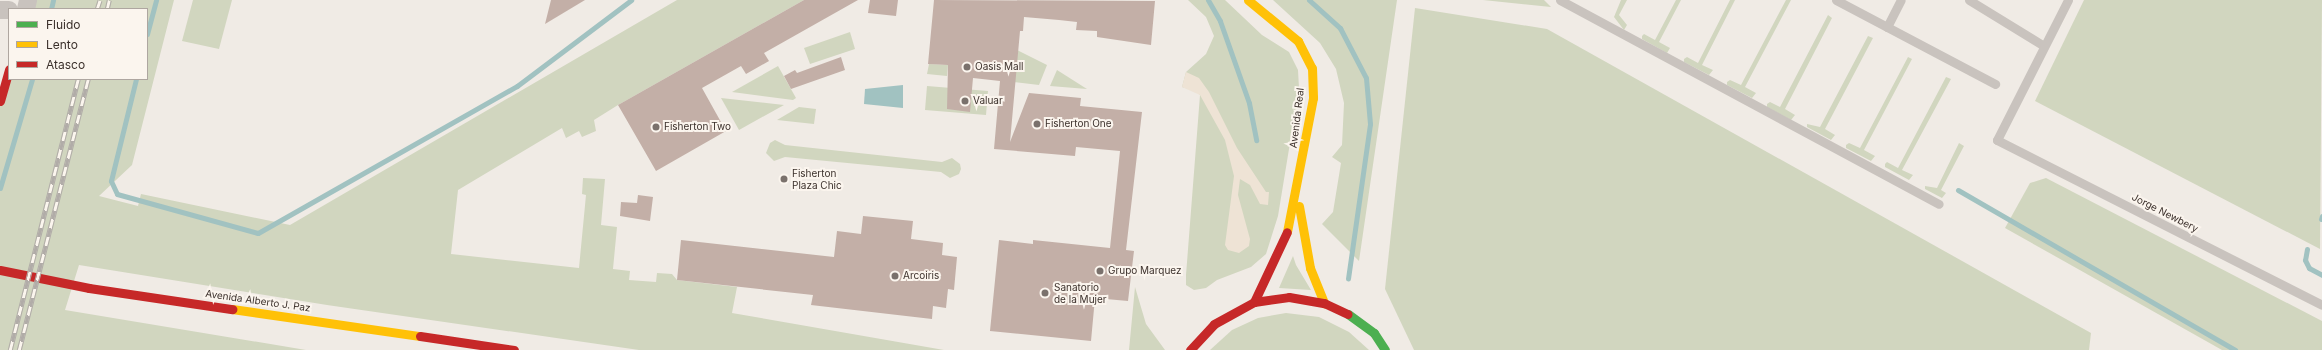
<!DOCTYPE html>
<style>
body{margin:0}
#map{position:relative;width:2322px;height:350px;overflow:hidden;background:#f0ebe5;font-family:Inter,sans-serif}
div>[style]{position:absolute}
[style*='--x']{left:calc(var(--x)*1px);top:calc(var(--y)*1px);width:calc(var(--w)*1px);rotate:calc(var(--a)*1deg)}
.green>*{inset:0;background:#d1d6bf}
.plaza>*{inset:0;background:#eee3d5}
.water>*{inset:0;background:#a1c2c1}
.stream>*{height:5px;margin:-2.5px;padding:0 2.5px;transform-origin:2.5px;border-radius:2.5px;background:#a1c2c1}
.building>*{inset:0;background:#c3afa7}
.lane>*{height:9px;margin:-4.5px;padding:0 4.5px;transform-origin:4.5px;border-radius:4.5px;background:#c9c3be}
.street>*{height:18px;margin:-9px;padding:0 9px;transform-origin:9px;border-radius:9px;background:#c9c3be}
.fast>*{height:9px;margin:-4.5px;padding:0 4.5px;transform-origin:4.5px;border-radius:4.5px;background:#4caf50}
.slow>*{height:9px;margin:-4.5px;padding:0 4.5px;transform-origin:4.5px;border-radius:4.5px;background:#ffc107}
.jam>*{height:9px;margin:-4.5px;padding:0 4.5px;transform-origin:4.5px;border-radius:4.5px;background:#c62828}
.rail>*{height:4.5px;margin-top:-2.25px;transform-origin:0;background:repeating-linear-gradient(90deg,#fbf5ee 0 9px,#b1aca8 0 18px);box-sizing:border-box;border-block:1px solid #b1aca8}
.dots>*{width:11px;height:11px;translate:-50% -50%;box-sizing:border-box;border:2px solid #fbf5ee;border-radius:50%}
span{translate:-50% -50%;white-space:nowrap;text-align:center;line-height:1.15;-webkit-text-stroke:4px #fbf5ee;paint-order:stroke}
.poi-label{font-size:10px;color:#3b302b}
.left{translate:0 -50%;text-align:left}
.street-label{font-size:10px;color:#3b302b}
.legend{position:absolute;left:8px;top:8px;width:140px;height:72px;box-sizing:border-box;background:#fbf5ee;border:1px solid #aea6a0;margin:0;padding:5px 7px;list-style:none;font-size:12px;color:#3b302b}
.legend li{display:flex;align-items:center;gap:8px;height:20px}
.legend b{width:20px;border:1px solid #aea6a0}
</style>
<div id="map">
<div class="green">
<i style="clip-path:polygon(28px 0,174px 0,132px 165px,99px 196px,138px 206px,141px 194px,290px 225px,677px 0,804px 0,618px 105px,594px 120px,596px 131px,582px 137px,579px 131px,566px 138px,562px 128px,458px 190px,451px 254px,579px 268px,586px 195px,582px 194px,583px 178px,605px 179px,601px 225px,617px 227px,613px 269px,630px 271px,629px 280px,656px 282px,657px 273px,672px 274px,677px 280px,737px 287px,732px 313px,944px 350px,639px 350px,327px 305px,79px 265px,65px 310px,306px 350px,0 350px,0 101px,9px 79px,147px 79px,147px 9px,26px 9px)"></i>
<i style="clip-path:polygon(193px 0,232px 0,219px 49px,182px 41px)"></i>
<i style="clip-path:polygon(1188px 0,1225px 0,1262px 35px,1289px 52px,1298px 70px,1299px 88px,1278px 216px,1266px 254px,1251px 267px,1217px 280px,1206px 288px,1194px 290px,1186px 285px,1186px 275px,1200px 95px,1196px 91px,1182px 87px,1186px 72px,1206px 54px,1214px 36px,1206px 17px)"></i>
<i style="clip-path:polygon(1273px 0,1397px 0,1359px 261px,1322px 224px,1333px 212px,1341px 163px,1332px 157px,1342px 145px,1344px 103px,1336px 69px,1320px 43px)"></i>
<i style="clip-path:polygon(1483px 0,1544px 0,1551px 7px)"></i>
<i style="clip-path:polygon(1621px 0,1627px 0,1619px 15px,1627px 25px,1624px 30px,1614px 17px)"></i>
<i style="clip-path:polygon(1676px 0,1681px 0,1659px 42px,1670px 48px,1667px 53px,1642px 39px,1642px 36px,1644px 34px,1655px 40px)"></i>
<i style="clip-path:polygon(1730px 0,1735px 0,1702px 65px,1713px 70px,1709px 75px,1684px 62px,1684px 59px,1687px 57px,1698px 63px)"></i>
<i style="clip-path:polygon(1786px 0,1791px 0,1745px 87px,1756px 93px,1752px 98px,1727px 85px,1727px 82px,1730px 80px,1741px 85px)"></i>
<i style="clip-path:polygon(2084px 0,2322px 0,2320px 249px,2035px 101px)"></i>
<i style="clip-path:polygon(1415px 8px,1547px 29px,2091px 333px,2089px 350px,1414px 350px,1385px 289px)"></i>
<i style="clip-path:polygon(1828px 15px,1832px 18px,1785px 109px,1795px 115px,1791px 120px,1767px 107px,1767px 104px,1770px 102px,1780px 107px)"></i>
<i style="clip-path:polygon(850px 32px,855px 49px,810px 64px,804px 48px)"></i>
<i style="clip-path:polygon(1868px 36px,1873px 38px,1825px 129px,1835px 135px,1831px 140px,1807px 127px,1807px 124px,1820px 127px)"></i>
<i style="clip-path:polygon(1007px 45px,1047px 65px,1039px 85px,1004px 81px)"></i>
<i style="clip-path:polygon(1908px 57px,1912px 59px,1864px 150px,1875px 156px,1871px 161px,1846px 148px,1846px 145px,1849px 143px,1860px 148px)"></i>
<i style="clip-path:polygon(929px 64px,948px 65px,947px 76px,927px 74px)"></i>
<i style="clip-path:polygon(778px 66px,796px 98px,793px 100px,732px 92px)"></i>
<i style="clip-path:polygon(1057px 70px,1087px 89px,1050px 86px)"></i>
<i style="clip-path:polygon(1946px 77px,1951px 79px,1902px 170px,1913px 175px,1909px 180px,1885px 167px,1885px 164px,1887px 162px,1898px 168px)"></i>
<i style="clip-path:polygon(927px 86px,988px 91px,986px 115px,925px 110px)"></i>
<i style="clip-path:polygon(721px 98px,784px 105px,739px 130px)"></i>
<i style="clip-path:polygon(799px 107px,816px 109px,814px 124px,777px 120px)"></i>
<i style="clip-path:polygon(775px 140px,785px 145px,942px 162px,952px 158px,960px 164px,961px 169px,959px 174px,950px 178px,941px 172px,785px 157px,774px 161px,766px 153px,770px 143px)"></i>
<i style="clip-path:polygon(1959px 143px,1964px 146px,1941px 190px,1946px 193px,1942px 198px,1925px 189px,1925px 186px,1937px 188px)"></i>
<i style="clip-path:polygon(2046px 178px,2322px 321px,2322px 350px,2222px 350px,2005px 228px,2030px 183px)"></i>
<i style="clip-path:polygon(1293px 256px,1296px 265px,1311px 290px,1279px 288px)"></i>
<i style="clip-path:polygon(1135px 287px,1146px 324px,1165px 350px,1129px 350px)"></i>
<i style="clip-path:polygon(1286px 313px,1319px 317px,1349px 332px,1369px 350px,1210px 350px,1232px 330px,1258px 318px)"></i>
</div>
<div class="plaza">
<i style="clip-path:polygon(1186px 72px,1199px 78px,1209px 92px,1237px 148px,1266px 192px,1269px 192px,1268px 205px,1260px 204px,1250px 185px,1240px 179px,1238px 195px,1250px 239px,1249px 246px,1239px 253px,1228px 250px,1225px 245px,1234px 176px,1225px 140px,1200px 95px,1182px 87px)"></i>
</div>
<div class="water">
<i style="clip-path:polygon(903px 85px,903px 108px,864px 104px,865px 89px)"></i>
</div>
<div class="stream">
<i style="--x:1208;--y:0;--w:24;--a:60"></i>
<i style="--x:1220;--y:21;--w:87;--a:70.5"></i>
<i style="--x:1249;--y:103;--w:38;--a:79"></i>
<i style="--x:1309;--y:0;--w:42;--a:42.1"></i>
<i style="--x:1340;--y:28;--w:56;--a:62.5"></i>
<i style="--x:1366;--y:78;--w:46;--a:85"></i>
<i style="--x:1370;--y:124;--w:156;--a:98.1"></i>
<i style="--x:51;--y:9;--w:9;--a:-77"></i>
<i style="--x:147;--y:34;--w:35;--a:-75"></i>
<i style="--x:136;--y:79;--w:105;--a:103.8"></i>
<i style="--x:111;--y:181;--w:14;--a:65"></i>
<i style="--x:117;--y:194;--w:146;--a:15.5"></i>
<i style="--x:258;--y:233;--w:298;--a:-29.6"></i>
<i style="--x:517;--y:86;--w:143;--a:-37"></i>
<i style="--x:0;--y:188;--w:114;--a:-73.6"></i>
<i style="--x:1958;--y:190;--w:320;--a:30"></i>
<i style="--x:2321;--y:219;--w:3;--a:-72"></i>
<i style="--x:2307;--y:249;--w:11;--a:100"></i>
<i style="--x:2305;--y:260;--w:9;--a:63"></i>
<i style="--x:2309;--y:268;--w:15;--a:28"></i>
</div>
<div class="building">
<i style="clip-path:polygon(551px 0,585px 0,545px 24px)"></i>
<i style="clip-path:polygon(804px 0,858px 0,764px 53px,769px 61px,746px 74px,741px 66px,702px 88px,726px 131px,656px 171px,618px 105px)"></i>
<i style="clip-path:polygon(870px 0,898px 0,896px 16px,868px 13px)"></i>
<i style="clip-path:polygon(934px 0,1155px 1px,1151px 45px,1097px 37px,1097px 31px,1076px 30px,1077px 22px,1059px 20px,1024px 17px,1023px 31px,1020px 31px,1010px 142px,1029px 93px,1081px 98px,1080px 106px,1142px 112px,1126px 250px,1134px 251px,1128px 301px,1095px 298px,1091px 341px,990px 331px,999px 240px,1033px 244px,1033px 240px,1110px 248px,1120px 151px,1076px 147px,1075px 156px,994px 149px,1000px 81px,973px 78px,970px 112px,947px 109px,948px 65px,928px 64px)"></i>
<i style="clip-path:polygon(841px 57px,845px 70px,791px 89px,784px 76px,795px 70px,797px 73px)"></i>
<i style="clip-path:polygon(638px 195px,653px 197px,650px 221px,620px 216px,621px 202px,637px 203px)"></i>
<i style="clip-path:polygon(863px 216px,913px 221px,911px 239px,943px 243px,942px 255px,957px 257px,954px 290px,948px 289px,946px 308px,933px 306px,932px 319px,811px 305px,813px 295px,677px 280px,681px 240px,834px 257px,837px 231px,861px 234px)"></i>
</div>
<div class="lane">
<i style="--x:1560;--y:0;--w:430;--a:28.3"></i>
<i style="--x:1836;--y:0;--w:180;--a:27.8"></i>
<i style="--x:1969;--y:0;--w:88;--a:31.5"></i>
<i style="--x:2068;--y:0;--w:157;--a:116.9"></i>
<i style="--x:1997;--y:140;--w:364;--a:26.9"></i>
<i style="--x:1887;--y:27;--w:30;--a:-63"></i>
</div>
<div class="street">
<i style="--x:26;--y:9;--w:9;--a:-77"></i>
<i style="--x:0;--y:10;--w:9;--a:0"></i>
</div>
<div class="fast">
<i style="--x:1348;--y:314;--w:32;--a:36"></i>
<i style="--x:1374;--y:333;--w:20;--a:57"></i>
</div>
<div class="slow">
<i style="--x:1248;--y:0;--w:65;--a:39.4"></i>
<i style="--x:1298;--y:41;--w:30;--a:63"></i>
<i style="--x:1312;--y:68;--w:30;--a:88"></i>
<i style="--x:1313;--y:98;--w:136;--a:101"></i>
<i style="--x:1299;--y:206;--w:63;--a:79.9"></i>
<i style="--x:1310;--y:268;--w:38;--a:68"></i>
<i style="--x:232;--y:309;--w:190;--a:8.2"></i>
</div>
<div class="jam">
<i style="--x:0;--y:101;--w:33;--a:-74"></i>
<i style="--x:0;--y:270;--w:91;--a:11.4"></i>
<i style="--x:89;--y:288;--w:145;--a:8.4"></i>
<i style="--x:1254;--y:302;--w:77;--a:-64.8"></i>
<i style="--x:420;--y:336;--w:95;--a:8.5"></i>
<i style="--x:1190;--y:350;--w:35;--a:-47"></i>
<i style="--x:1214;--y:324;--w:46;--a:-28.8"></i>
<i style="--x:1254;--y:302;--w:35;--a:-8"></i>
<i style="--x:1289;--y:297;--w:36;--a:10"></i>
<i style="--x:1324;--y:303;--w:26;--a:25"></i>
</div>
<div class="rail">
<i style="--x:97;--y:9;--w:9;--a:-72"></i>
<i style="--x:107;--y:9;--w:9;--a:-77"></i>
<i style="--x:10;--y:350;--w:279;--a:-75.9"></i>
<i style="--x:19;--y:350;--w:280;--a:-75.7"></i>
</div>
<div class="dots">
<i style="left:967px;top:67px;background:#7a716c"></i>
<i style="left:965px;top:101px;background:#7a716c"></i>
<i style="left:1037px;top:124px;background:#7a716c"></i>
<i style="left:656px;top:127px;background:#7a716c"></i>
<i style="left:784px;top:179px;background:#7a716c"></i>
<i style="left:1100px;top:271px;background:#7a716c"></i>
<i style="left:895px;top:276px;background:#7a716c"></i>
<i style="left:1045px;top:293px;background:#7a716c"></i>
</div>
<div class="poi-label">
<span class="left" style="left:975px;top:67px">Oasis Mall</span>
<span class="left" style="left:973px;top:101px">Valuar</span>
<span class="left" style="left:1045px;top:124px">Fisherton One</span>
<span class="left" style="left:664px;top:127px">Fisherton Two</span>
<span class="left" style="left:792px;top:179px">Fisherton<br>Plaza Chic</span>
<span class="left" style="left:1108px;top:271px">Grupo Marquez</span>
<span class="left" style="left:903px;top:276px">Arcoiris</span>
<span class="left" style="left:1054px;top:293px">Sanatorio<br>de la Mujer</span>
</div>
<div class="street-label">
<span style="left:1297px;top:118px;rotate:-83deg">Avenida Real</span>
<span style="left:2165px;top:213px;rotate:27deg">Jorge Newbery</span>
<span style="left:258px;top:301px;rotate:8deg">Avenida Alberto J. Paz</span>
</div>
<ul class="legend">
<li><b style="height:5px;background:#4caf50"></b>Fluido</li>
<li><b style="height:5px;background:#ffc107"></b>Lento</li>
<li><b style="height:5px;background:#c62828"></b>Atasco</li>
</ul>
</div>
